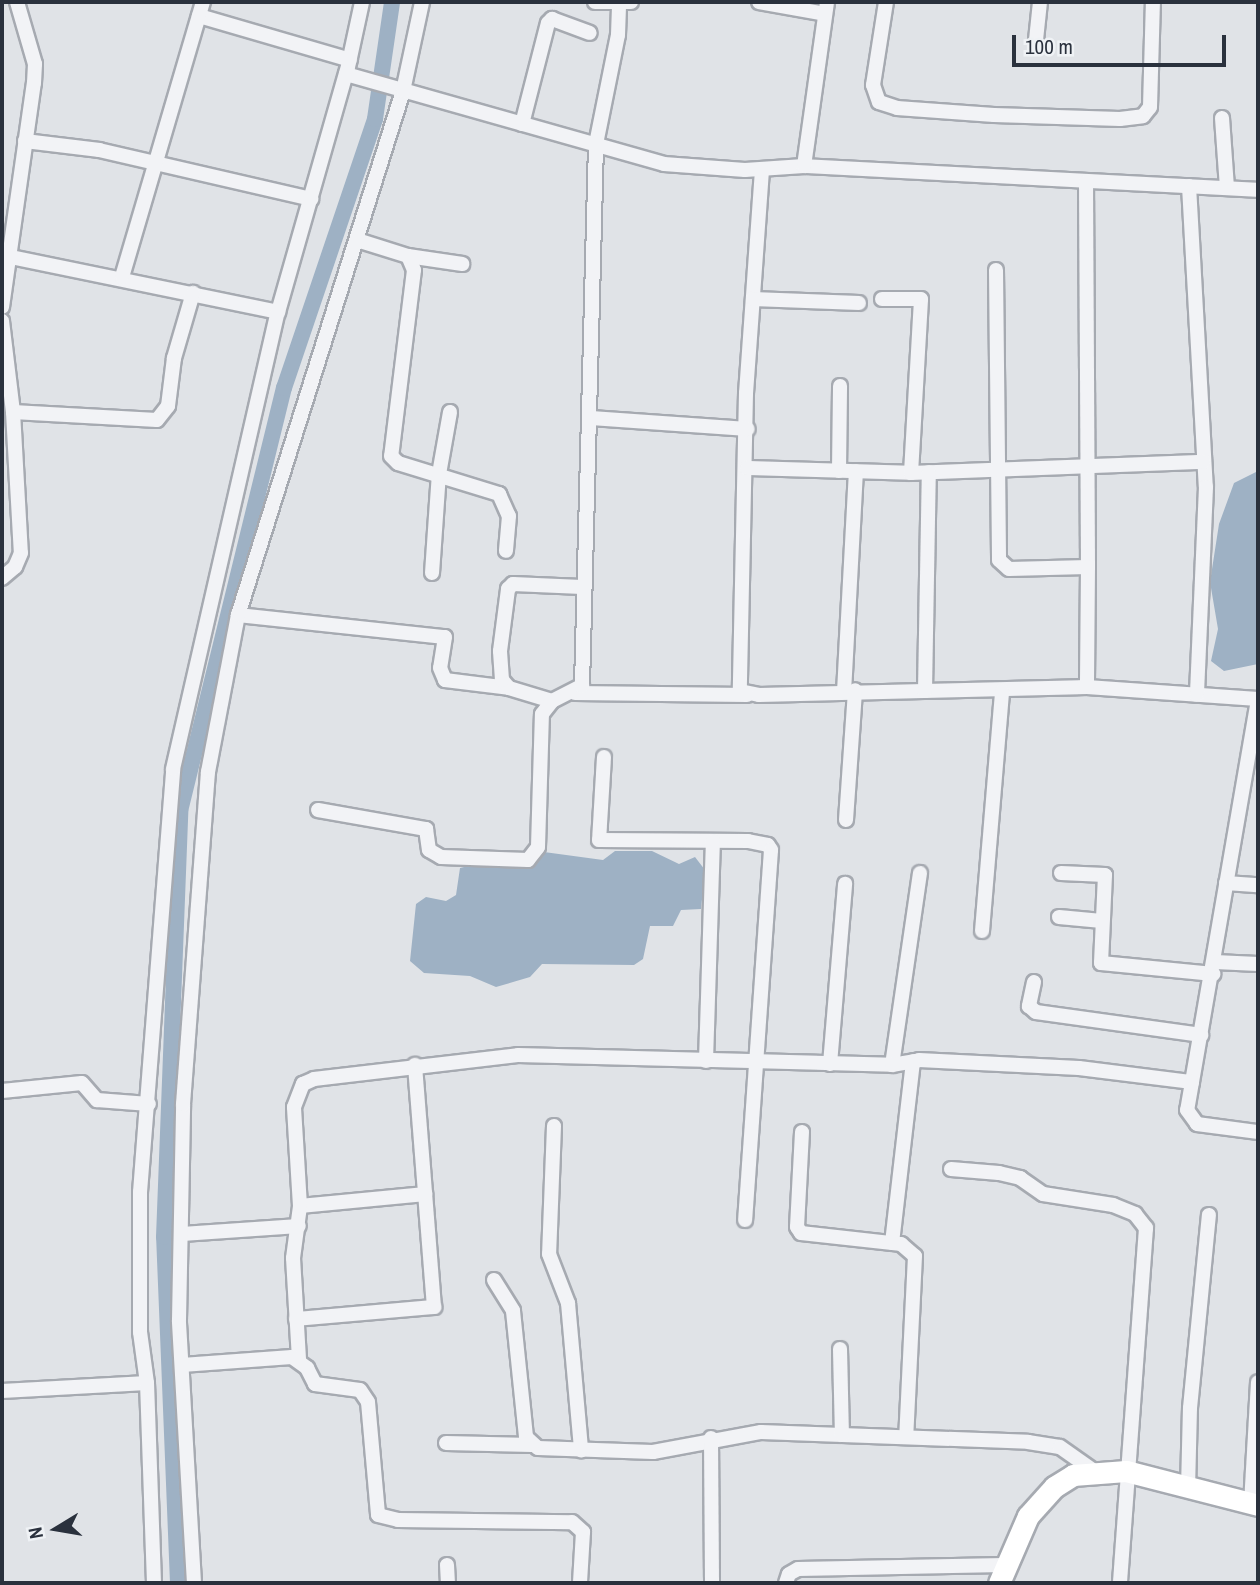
<!DOCTYPE html>
<style>
body{margin:0}
#map{position:relative;width:1260px;height:1585px;overflow:hidden;background:#e0e3e7;font-family:"Archivo Narrow",sans-serif}
div>[style]{position:absolute}
[style*='--x']{left:calc(var(--x)*1px);top:calc(var(--y)*1px);width:calc(var(--w)*1px);rotate:calc(var(--a)*1deg)}
.water>*{inset:0;background:#9eb1c4}
.canal>*{height:16px;margin:-8px;padding:0 8px;transform-origin:8px;border-radius:8px;background:#9eb1c4}
.roads{filter:drop-shadow(2px 0 #a6aab1) drop-shadow(-2px 0 #a6aab1) drop-shadow(0 2px #a6aab1) drop-shadow(0 -2px #a6aab1)}
.minor>*{height:14px;margin:-7px;padding:0 7px;transform-origin:7px;border-radius:7px;background:#f2f3f6}
.secondary>*{height:21px;margin:-10.5px;padding:0 10.5px;transform-origin:10.5px;border-radius:10.5px;background:#fff}
span{translate:-50% -50%;white-space:nowrap;text-align:center;line-height:1.15;-webkit-text-stroke:6px #eff2f5;paint-order:stroke}
.frame{position:absolute;inset:0;border:4px solid #2a313d;pointer-events:none}
.north{position:absolute;left:21px;top:1494px;width:70px;height:70px;-webkit-text-stroke:5px #eff2f5;paint-order:stroke;rotate:259deg;font-size:19px;font-weight:700;line-height:28px;text-align:center;color:#2a313d}
.north::after{content:'';display:block;margin:auto;width:24px;height:32px;background:#2a313d;clip-path:polygon(50% 0,100% 100%,50% 72%,0 100%)}
.scale{position:absolute;left:1012px;top:35px;width:214px;height:32px;box-sizing:border-box;border:4px solid #2a313d;border-top:0;padding-left:9px;font-size:21px;line-height:24px;white-space:nowrap;color:#2a313d;-webkit-text-stroke:5px #eff2f5;paint-order:stroke}
</style>
<div id="map">
<div class="water">
<i style="clip-path:polygon(1258px 471px,1258px 664px,1224px 671px,1211px 661px,1218px 629px,1210px 582px,1219px 524px,1234px 483px)"></i>
<i style="clip-path:polygon(615px 851px,652px 851px,679px 864px,695px 857px,705px 870px,701px 909px,681px 910px,673px 926px,650px 926px,643px 959px,634px 965px,542px 964px,530px 977px,496px 987px,470px 976px,424px 973px,410px 961px,416px 904px,426px 897px,446px 901px,456px 895px,460px 868px,497px 859px,535px 866px,544px 852px,603px 860px)"></i>
</div>
<div class="canal">
<i style="--x:178;--y:1583;--w:346;--a:-92.3"></i>
<i style="--x:164;--y:1237;--w:426;--a:-87.8"></i>
<i style="--x:180;--y:811;--w:436;--a:-76.2"></i>
<i style="--x:284;--y:388;--w:284;--a:-71.3"></i>
<i style="--x:375;--y:119;--w:118;--a:-81.7"></i>
</div>
<div class="roads">
<div class="minor">
<i style="--x:595;--y:2;--w:36;--a:0"></i>
<i style="--x:759;--y:2;--w:67;--a:10.3"></i>
<i style="--x:886;--y:2;--w:84;--a:98.9"></i>
<i style="--x:873;--y:85;--w:18;--a:71"></i>
<i style="--x:879;--y:102;--w:19;--a:18"></i>
<i style="--x:897;--y:108;--w:97;--a:4.1"></i>
<i style="--x:994;--y:115;--w:126;--a:1.8"></i>
<i style="--x:1120;--y:119;--w:23;--a:-7"></i>
<i style="--x:1143;--y:116;--w:11;--a:-52"></i>
<i style="--x:1150;--y:107;--w:105;--a:-88.4"></i>
<i style="--x:199;--y:16;--w:157;--a:16.2"></i>
<i style="--x:1036;--y:40;--w:38;--a:-84"></i>
<i style="--x:346;--y:74;--w:330;--a:15.8"></i>
<i style="--x:664;--y:164;--w:81;--a:4.2"></i>
<i style="--x:745;--y:170;--w:59;--a:-3.9"></i>
<i style="--x:804;--y:166;--w:455;--a:3"></i>
<i style="--x:1222;--y:118;--w:70;--a:85.9"></i>
<i style="--x:522;--y:124;--w:104;--a:-75.6"></i>
<i style="--x:548;--y:23;--w:6;--a:-45"></i>
<i style="--x:552;--y:19;--w:40;--a:20.2"></i>
<i style="--x:25;--y:141;--w:75;--a:6.9"></i>
<i style="--x:99;--y:150;--w:218;--a:13"></i>
<i style="--x:804;--y:166;--w:166;--a:-82"></i>
<i style="--x:762;--y:170;--w:224;--a:94.1"></i>
<i style="--x:746;--y:393;--w:298;--a:91.2"></i>
<i style="--x:740;--y:691;--w:19;--a:12"></i>
<i style="--x:759;--y:695;--w:328;--a:-1.4"></i>
<i style="--x:1087;--y:687;--w:171;--a:4"></i>
<i style="--x:1086;--y:182;--w:385;--a:89.7"></i>
<i style="--x:1189;--y:186;--w:301;--a:86.8"></i>
<i style="--x:1206;--y:487;--w:208;--a:92.5"></i>
<i style="--x:357;--y:240;--w:53;--a:17.4"></i>
<i style="--x:408;--y:256;--w:15;--a:67"></i>
<i style="--x:414;--y:270;--w:187;--a:97"></i>
<i style="--x:391;--y:456;--w:10;--a:45"></i>
<i style="--x:398;--y:463;--w:106;--a:17.1"></i>
<i style="--x:499;--y:494;--w:24;--a:66"></i>
<i style="--x:509;--y:516;--w:35;--a:95"></i>
<i style="--x:6;--y:256;--w:278;--a:11.6"></i>
<i style="--x:408;--y:256;--w:55;--a:8.4"></i>
<i style="--x:996;--y:270;--w:290;--a:89.4"></i>
<i style="--x:999;--y:560;--w:13;--a:42"></i>
<i style="--x:1009;--y:569;--w:79;--a:-1.5"></i>
<i style="--x:1088;--y:567;--w:120;--a:90.5"></i>
<i style="--x:122;--y:277;--w:287;--a:-73.6"></i>
<i style="--x:753;--y:299;--w:106;--a:2.2"></i>
<i style="--x:2;--y:307;--w:226;--a:-81.9"></i>
<i style="--x:34;--y:83;--w:19;--a:-87"></i>
<i style="--x:35;--y:64;--w:65;--a:-106.2"></i>
<i style="--x:2;--y:321;--w:92;--a:83.1"></i>
<i style="--x:13;--y:412;--w:141;--a:86.8"></i>
<i style="--x:21;--y:553;--w:15;--a:113"></i>
<i style="--x:15;--y:567;--w:17;--a:140"></i>
<i style="--x:13;--y:412;--w:144;--a:3.2"></i>
<i style="--x:157;--y:420;--w:18;--a:-52"></i>
<i style="--x:168;--y:406;--w:48;--a:-82.9"></i>
<i style="--x:174;--y:358;--w:68;--a:-73.7"></i>
<i style="--x:591;--y:418;--w:157;--a:4"></i>
<i style="--x:747;--y:468;--w:164;--a:1.7"></i>
<i style="--x:911;--y:473;--w:174;--a:-86.7"></i>
<i style="--x:921;--y:299;--w:39;--a:180"></i>
<i style="--x:839;--y:471;--w:85;--a:-89.3"></i>
<i style="--x:911;--y:473;--w:293;--a:-2.2"></i>
<i style="--x:432;--y:573;--w:99;--a:-86"></i>
<i style="--x:439;--y:474;--w:63;--a:-79.9"></i>
<i style="--x:238;--y:615;--w:208;--a:6.1"></i>
<i style="--x:445;--y:637;--w:31;--a:99"></i>
<i style="--x:440;--y:668;--w:13;--a:67"></i>
<i style="--x:445;--y:680;--w:64;--a:7.1"></i>
<i style="--x:925;--y:691;--w:219;--a:-89"></i>
<i style="--x:844;--y:692;--w:221;--a:-86.9"></i>
<i style="--x:575;--y:693;--w:172;--a:0.7"></i>
<i style="--x:1258;--y:700;--w:416;--a:99.8"></i>
<i style="--x:1187;--y:1110;--w:17;--a:54"></i>
<i style="--x:1197;--y:1124;--w:62;--a:7.5"></i>
<i style="--x:552;--y:701;--w:45;--a:-163.2"></i>
<i style="--x:509;--y:688;--w:11;--a:-131"></i>
<i style="--x:502;--y:680;--w:29;--a:-94"></i>
<i style="--x:500;--y:651;--w:63;--a:-82.6"></i>
<i style="--x:508;--y:589;--w:7;--a:-45"></i>
<i style="--x:513;--y:584;--w:69;--a:2.5"></i>
<i style="--x:604;--y:757;--w:83;--a:93.4"></i>
<i style="--x:599;--y:840;--w:149;--a:0.4"></i>
<i style="--x:748;--y:841;--w:20;--a:11"></i>
<i style="--x:768;--y:845;--w:6;--a:59"></i>
<i style="--x:771;--y:850;--w:371;--a:94"></i>
<i style="--x:318;--y:810;--w:110;--a:10"></i>
<i style="--x:426;--y:829;--w:21;--a:82"></i>
<i style="--x:429;--y:850;--w:14;--a:30"></i>
<i style="--x:441;--y:857;--w:87;--a:2"></i>
<i style="--x:528;--y:860;--w:16;--a:-52"></i>
<i style="--x:538;--y:847;--w:133;--a:-88.3"></i>
<i style="--x:542;--y:714;--w:16;--a:-52"></i>
<i style="--x:552;--y:701;--w:34;--a:-27"></i>
<i style="--x:582;--y:686;--w:542;--a:-88.52"></i>
<i style="--x:596;--y:144;--w:111;--a:-78.6"></i>
<i style="--x:618;--y:35;--w:33;--a:-88"></i>
<i style="--x:846;--y:820;--w:130;--a:-86"></i>
<i style="--x:1061;--y:873;--w:44;--a:2.6"></i>
<i style="--x:1105;--y:875;--w:88;--a:92.6"></i>
<i style="--x:1101;--y:963;--w:113;--a:5.6"></i>
<i style="--x:1226;--y:883;--w:32;--a:4"></i>
<i style="--x:1059;--y:917;--w:43;--a:5.3"></i>
<i style="--x:982;--y:931;--w:241;--a:-85.2"></i>
<i style="--x:1215;--y:962;--w:43;--a:2.7"></i>
<i style="--x:1034;--y:982;--w:25;--a:102"></i>
<i style="--x:1029;--y:1006;--w:9;--a:41"></i>
<i style="--x:1036;--y:1012;--w:167;--a:7.9"></i>
<i style="--x:706;--y:1061;--w:220;--a:-88.2"></i>
<i style="--x:830;--y:1064;--w:181;--a:-85.2"></i>
<i style="--x:892;--y:1065;--w:194;--a:-81.7"></i>
<i style="--x:2;--y:1091;--w:80;--a:-5.7"></i>
<i style="--x:82;--y:1083;--w:23;--a:49"></i>
<i style="--x:97;--y:1100;--w:52;--a:4.4"></i>
<i style="--x:554;--y:1126;--w:128;--a:92.2"></i>
<i style="--x:549;--y:1254;--w:53;--a:68.8"></i>
<i style="--x:568;--y:1303;--w:148;--a:84.9"></i>
<i style="--x:802;--y:1132;--w:95;--a:93"></i>
<i style="--x:797;--y:1227;--w:7;--a:56"></i>
<i style="--x:801;--y:1233;--w:101;--a:6.3"></i>
<i style="--x:901;--y:1244;--w:18;--a:41"></i>
<i style="--x:915;--y:1256;--w:181;--a:92.8"></i>
<i style="--x:951;--y:1169;--w:48;--a:4.8"></i>
<i style="--x:999;--y:1173;--w:22;--a:13"></i>
<i style="--x:1020;--y:1178;--w:28;--a:35"></i>
<i style="--x:1043;--y:1194;--w:71;--a:8.9"></i>
<i style="--x:1113;--y:1205;--w:24;--a:22"></i>
<i style="--x:1135;--y:1214;--w:18;--a:52"></i>
<i style="--x:1146;--y:1228;--w:356;--a:94.2"></i>
<i style="--x:300;--y:1206;--w:126;--a:-5.5"></i>
<i style="--x:182;--y:1234;--w:117;--a:-3.9"></i>
<i style="--x:892;--y:1243;--w:183;--a:-83.4"></i>
<i style="--x:494;--y:1280;--w:36;--a:58"></i>
<i style="--x:513;--y:1311;--w:127;--a:84.1"></i>
<i style="--x:526;--y:1437;--w:16;--a:43"></i>
<i style="--x:538;--y:1448;--w:115;--a:2"></i>
<i style="--x:653;--y:1452;--w:110;--a:-10.5"></i>
<i style="--x:761;--y:1432;--w:267;--a:2.1"></i>
<i style="--x:1028;--y:1442;--w:32;--a:9"></i>
<i style="--x:1060;--y:1447;--w:42;--a:35.2"></i>
<i style="--x:296;--y:1319;--w:139;--a:-5"></i>
<i style="--x:434;--y:1307;--w:243;--a:-94.5"></i>
<i style="--x:840;--y:1349;--w:86;--a:88.7"></i>
<i style="--x:299;--y:1359;--w:101;--a:-93.4"></i>
<i style="--x:293;--y:1258;--w:52;--a:-82.3"></i>
<i style="--x:300;--y:1206;--w:99;--a:-93.5"></i>
<i style="--x:294;--y:1107;--w:25;--a:-69"></i>
<i style="--x:303;--y:1084;--w:12;--a:-24"></i>
<i style="--x:314;--y:1079;--w:205;--a:-6.7"></i>
<i style="--x:518;--y:1055;--w:374;--a:1.5"></i>
<i style="--x:892;--y:1065;--w:27;--a:-10"></i>
<i style="--x:919;--y:1060;--w:160;--a:2.9"></i>
<i style="--x:1079;--y:1068;--w:114;--a:7.1"></i>
<i style="--x:182;--y:1365;--w:110;--a:-4.2"></i>
<i style="--x:292;--y:1357;--w:19;--a:36"></i>
<i style="--x:307;--y:1368;--w:18;--a:63"></i>
<i style="--x:315;--y:1384;--w:45;--a:7.6"></i>
<i style="--x:360;--y:1390;--w:14;--a:56"></i>
<i style="--x:368;--y:1402;--w:113;--a:84.9"></i>
<i style="--x:378;--y:1515;--w:21;--a:14"></i>
<i style="--x:398;--y:1520;--w:174;--a:0.7"></i>
<i style="--x:572;--y:1522;--w:15;--a:42"></i>
<i style="--x:583;--y:1532;--w:51;--a:93.4"></i>
<i style="--x:2;--y:1391;--w:145;--a:-3.2"></i>
<i style="--x:711;--y:1438;--w:145;--a:89.6"></i>
<i style="--x:446;--y:1443;--w:86;--a:1.3"></i>
<i style="--x:1188;--y:1489;--w:81;--a:-88.6"></i>
<i style="--x:1190;--y:1408;--w:194;--a:-84.4"></i>
<i style="--x:1251;--y:1504;--w:122;--a:-86.7"></i>
<i style="--x:447;--y:1565;--w:18;--a:87"></i>
<i style="--x:154;--y:1583;--w:200;--a:-92"></i>
<i style="--x:147;--y:1383;--w:51;--a:-97.8"></i>
<i style="--x:140;--y:1332;--w:140;--a:-90"></i>
<i style="--x:140;--y:1192;--w:424;--a:-85.5"></i>
<i style="--x:173;--y:769;--w:469;--a:-77.1"></i>
<i style="--x:278;--y:312;--w:255;--a:-74.1"></i>
<i style="--x:348;--y:67;--w:66;--a:-77.8"></i>
<i style="--x:194;--y:1583;--w:263;--a:-93.3"></i>
<i style="--x:179;--y:1320;--w:216;--a:-88.9"></i>
<i style="--x:183;--y:1104;--w:333;--a:-85.7"></i>
<i style="--x:208;--y:772;--w:160;--a:-79.2"></i>
<i style="--x:238;--y:615;--w:549;--a:-72.52"></i>
<i style="--x:403;--y:91;--w:91;--a:-77.9"></i>
<i style="--x:786;--y:1583;--w:9;--a:-72"></i>
<i style="--x:789;--y:1574;--w:10;--a:-29"></i>
<i style="--x:798;--y:1569;--w:206;--a:-1.1"></i>
</div>
<div class="secondary">
<i style="--x:999;--y:1583;--w:73;--a:-66.6"></i>
<i style="--x:1028;--y:1516;--w:39;--a:-48"></i>
<i style="--x:1054;--y:1487;--w:22;--a:-32"></i>
<i style="--x:1073;--y:1475;--w:53;--a:-4.3"></i>
<i style="--x:1126;--y:1471;--w:136;--a:14.4"></i>
</div>
</div>
<div class="frame"></div>
<div class="north">N</div>
<div class="scale">100 m</div>
</div>
